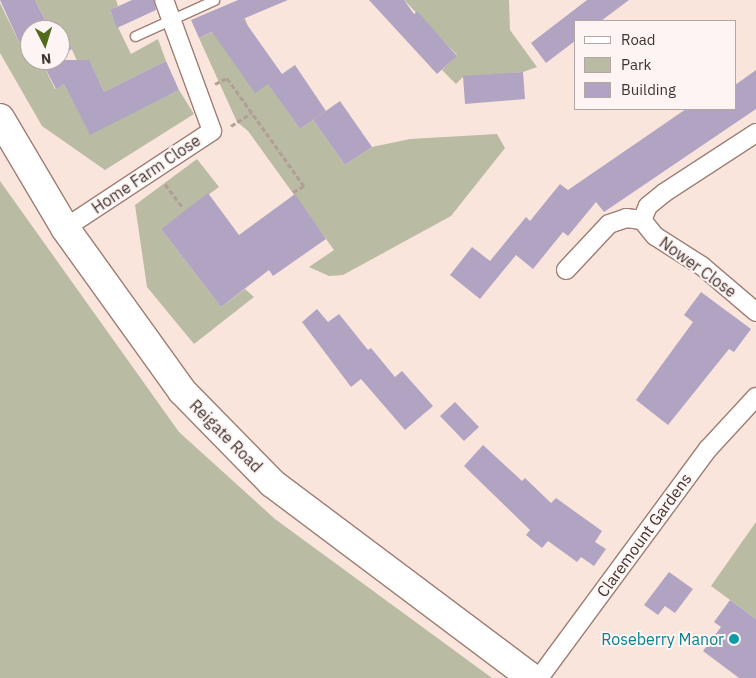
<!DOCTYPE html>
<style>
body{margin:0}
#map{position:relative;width:756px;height:678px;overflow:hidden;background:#fae5dd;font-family:"IBM Plex Sans",sans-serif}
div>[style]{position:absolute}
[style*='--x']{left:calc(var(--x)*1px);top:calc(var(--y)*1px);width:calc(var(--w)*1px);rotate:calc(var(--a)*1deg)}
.green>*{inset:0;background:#b9bba3}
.building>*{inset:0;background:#b1a4c2}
.path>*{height:3px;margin-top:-1.5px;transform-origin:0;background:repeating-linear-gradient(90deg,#b09e97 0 5px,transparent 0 7.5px)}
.roads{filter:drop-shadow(1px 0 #9e7e73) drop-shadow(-1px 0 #9e7e73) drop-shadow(0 1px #9e7e73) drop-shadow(0 -1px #9e7e73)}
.service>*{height:9px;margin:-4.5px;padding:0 4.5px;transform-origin:4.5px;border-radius:4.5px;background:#fff}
.minor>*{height:18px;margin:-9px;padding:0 9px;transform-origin:9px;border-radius:9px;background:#fff}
.trunk>*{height:28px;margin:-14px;padding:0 14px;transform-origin:14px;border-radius:14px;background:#fff}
.dots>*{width:14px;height:14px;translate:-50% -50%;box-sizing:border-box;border:2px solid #fdf5f3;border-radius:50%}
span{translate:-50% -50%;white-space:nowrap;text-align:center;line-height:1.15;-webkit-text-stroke:4px #fdf5f3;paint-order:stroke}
.street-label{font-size:16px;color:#41332e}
.culture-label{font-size:16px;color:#0d838f}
.right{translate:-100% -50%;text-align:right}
.legend{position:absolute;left:574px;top:20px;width:162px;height:90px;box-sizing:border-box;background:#fdf5f3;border:1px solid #b2a7a4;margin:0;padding:6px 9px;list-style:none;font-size:15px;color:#41332e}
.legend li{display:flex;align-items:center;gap:10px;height:25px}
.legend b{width:25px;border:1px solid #b2a7a4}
.north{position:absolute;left:20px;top:20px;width:50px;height:50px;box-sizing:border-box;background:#fdf5f3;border:1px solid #b2a7a4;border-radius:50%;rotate:175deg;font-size:14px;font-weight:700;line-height:20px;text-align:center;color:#41332e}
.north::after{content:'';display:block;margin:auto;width:18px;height:22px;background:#516a1c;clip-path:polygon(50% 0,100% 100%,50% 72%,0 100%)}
</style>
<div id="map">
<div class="green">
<i style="clip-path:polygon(35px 0,116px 0,118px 6px,110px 11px,131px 54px,158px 39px,166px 61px,104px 92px,92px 67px,82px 72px,61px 25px,50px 30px)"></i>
<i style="clip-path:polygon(404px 0,509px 0,510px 30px,537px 67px,523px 72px,463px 77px,456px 84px,442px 70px,457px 55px)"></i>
<i style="clip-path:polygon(0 3px,20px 44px,30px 39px,30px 60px,41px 60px,55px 89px,64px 84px,90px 134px,179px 90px,194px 114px,105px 170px,42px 126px,0 53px)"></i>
<i style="clip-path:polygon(245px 18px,268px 83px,300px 129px,313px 120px,345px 165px,372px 147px,410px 139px,497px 134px,505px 148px,451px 216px,343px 275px,329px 276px,309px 267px,334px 250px,248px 131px,237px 122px,199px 38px)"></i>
<i style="clip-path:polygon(197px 159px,219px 187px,161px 229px,221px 307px,245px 289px,254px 297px,194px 344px,147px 287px,135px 205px)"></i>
<i style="clip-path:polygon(0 181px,179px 432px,275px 519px,492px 678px,0 678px)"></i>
<i style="clip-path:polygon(756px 522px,756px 619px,711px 586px)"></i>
</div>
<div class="building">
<i style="clip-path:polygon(0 0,35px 0,50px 30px,60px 25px,72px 49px,60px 55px,60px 30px,30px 30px,30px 39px,20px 44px)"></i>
<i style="clip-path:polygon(132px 0,154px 0,156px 10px,117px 28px,110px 10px)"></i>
<i style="clip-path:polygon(238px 0,288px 0,243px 19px,282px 74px,295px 65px,326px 111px,300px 129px,268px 84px,255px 93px,212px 32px,199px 38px,191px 20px)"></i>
<i style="clip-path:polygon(369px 0,404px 0,414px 14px,417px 11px,457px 56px,437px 74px)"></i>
<i style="clip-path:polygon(587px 0,629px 0,601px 21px,575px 21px,575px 41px,546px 63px,531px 43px)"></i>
<i style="clip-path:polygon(41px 60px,89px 60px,104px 92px,166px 61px,179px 90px,90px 135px,64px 84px,56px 89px)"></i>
<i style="clip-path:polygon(756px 70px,756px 109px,604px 212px,596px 202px,568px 236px,563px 232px,533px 269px,516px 255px,480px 299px,450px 275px,472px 247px,490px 261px,526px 217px,530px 221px,560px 184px,568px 190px,686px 109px,735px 109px,735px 85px)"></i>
<i style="clip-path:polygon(523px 72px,525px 99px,465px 104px,463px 76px)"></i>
<i style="clip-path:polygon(340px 101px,372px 147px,345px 165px,313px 120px)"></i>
<i style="clip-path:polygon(208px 193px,239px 235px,295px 194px,326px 239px,273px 276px,269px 270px,221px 307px,161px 229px)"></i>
<i style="clip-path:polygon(701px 292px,751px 329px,734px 352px,729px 349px,668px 425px,636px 400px,693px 322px,684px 315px)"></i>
<i style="clip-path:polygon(317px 309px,328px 322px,339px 314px,368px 350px,371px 348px,395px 377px,402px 371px,433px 406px,405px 430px,361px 379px,351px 387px,302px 322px)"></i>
<i style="clip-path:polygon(455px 402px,479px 427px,464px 441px,440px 416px)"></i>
<i style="clip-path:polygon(483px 445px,522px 481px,525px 478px,551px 503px,556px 498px,602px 531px,595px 542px,606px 549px,594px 566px,581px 557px,577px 562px,548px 541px,542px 548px,526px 535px,530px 530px,464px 466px)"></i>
<i style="clip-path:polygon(669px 572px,693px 589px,675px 613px,665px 606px,658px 615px,644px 605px)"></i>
<i style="clip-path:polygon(730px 600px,756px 619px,756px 678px,739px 678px,703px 651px,721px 627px,714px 622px)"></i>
</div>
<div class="path">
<i style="--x:215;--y:84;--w:13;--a:-27"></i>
<i style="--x:227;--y:78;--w:133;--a:54.5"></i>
<i style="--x:304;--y:186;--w:13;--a:151"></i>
<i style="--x:231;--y:126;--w:24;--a:-33"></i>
<i style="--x:165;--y:184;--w:30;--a:53"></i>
</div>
<div class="roads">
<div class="service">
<i style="--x:135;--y:36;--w:87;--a:-24.5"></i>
</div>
<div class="minor">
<i style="--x:756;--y:133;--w:110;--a:146.9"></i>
<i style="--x:664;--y:193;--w:21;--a:141"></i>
<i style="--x:648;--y:206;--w:15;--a:113"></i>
<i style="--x:642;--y:220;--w:21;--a:51"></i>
<i style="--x:655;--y:236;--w:56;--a:32.6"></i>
<i style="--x:702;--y:266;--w:71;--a:40.4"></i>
<i style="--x:65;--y:228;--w:176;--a:-33.4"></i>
<i style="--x:212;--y:131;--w:140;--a:-110.1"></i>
<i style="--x:566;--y:270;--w:63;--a:-46.9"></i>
<i style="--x:609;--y:224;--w:18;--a:-19"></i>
<i style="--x:626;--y:218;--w:16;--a:7"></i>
<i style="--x:539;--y:678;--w:285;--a:-53.6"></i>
<i style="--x:708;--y:449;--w:71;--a:-47.3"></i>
</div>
<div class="trunk">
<i style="--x:0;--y:118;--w:128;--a:59.4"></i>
<i style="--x:65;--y:228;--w:201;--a:54.3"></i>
<i style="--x:182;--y:391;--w:129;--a:45.6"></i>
<i style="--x:272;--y:483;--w:325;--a:36.9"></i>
</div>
</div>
<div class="dots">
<i style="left:734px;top:639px;background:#0f9aa8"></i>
</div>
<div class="street-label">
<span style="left:146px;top:174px;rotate:-34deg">Home Farm Close</span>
<span style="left:698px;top:267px;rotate:36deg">Nower Close</span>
<span style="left:226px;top:436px;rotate:45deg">Reigate Road</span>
<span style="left:644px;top:535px;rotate:-54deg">Claremount Gardens</span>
</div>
<div class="culture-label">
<span class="right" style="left:724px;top:639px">Roseberry Manor</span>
</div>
<ul class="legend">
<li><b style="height:6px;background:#fff"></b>Road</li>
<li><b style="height:14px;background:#b9bba3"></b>Park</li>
<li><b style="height:14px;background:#b1a4c2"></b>Building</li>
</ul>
<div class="north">N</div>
</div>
